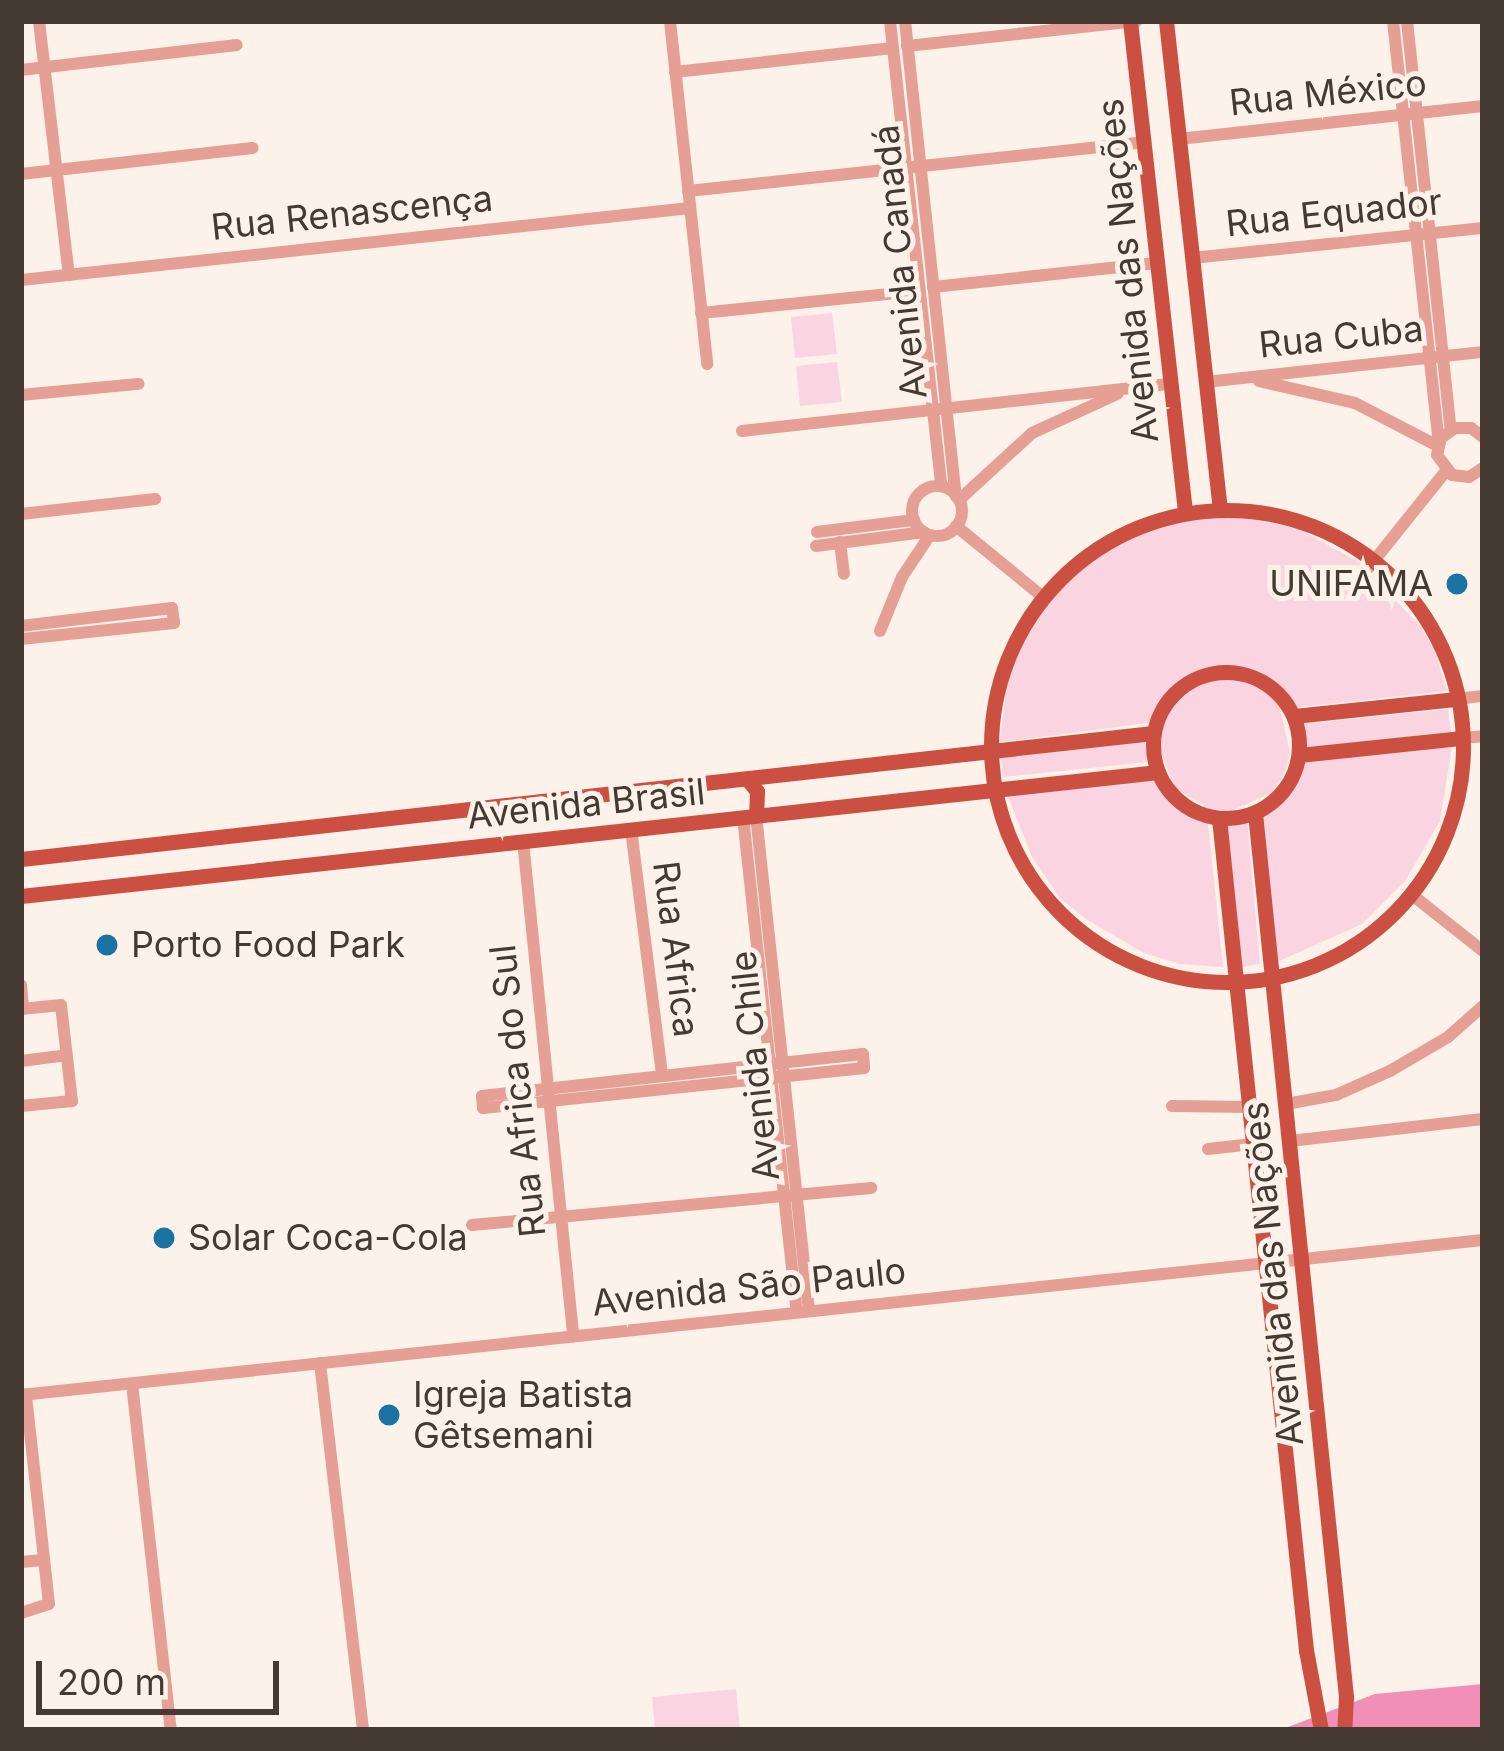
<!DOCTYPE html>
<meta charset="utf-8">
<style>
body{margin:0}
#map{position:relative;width:1504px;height:1751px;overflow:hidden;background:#fcf2e9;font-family:Inter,sans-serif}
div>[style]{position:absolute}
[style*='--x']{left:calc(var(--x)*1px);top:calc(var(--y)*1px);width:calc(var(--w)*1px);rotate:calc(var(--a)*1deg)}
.green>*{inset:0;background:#fbd4e2}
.forest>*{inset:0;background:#f28fb7}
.minor>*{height:12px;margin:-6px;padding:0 6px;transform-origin:6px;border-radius:6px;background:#e59f94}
.minor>.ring{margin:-6px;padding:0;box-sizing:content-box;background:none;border:12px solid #e59f94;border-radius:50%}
.major>*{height:15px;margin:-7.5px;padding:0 7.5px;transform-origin:7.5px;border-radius:7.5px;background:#cb5041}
.major>.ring{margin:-7.5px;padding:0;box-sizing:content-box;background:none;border:15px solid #cb5041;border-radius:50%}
.dots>*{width:33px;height:33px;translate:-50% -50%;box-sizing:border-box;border:6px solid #fcf2e9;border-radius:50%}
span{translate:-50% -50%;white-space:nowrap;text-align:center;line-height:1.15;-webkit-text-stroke:10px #fcf2e9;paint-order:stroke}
.street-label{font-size:36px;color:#443a31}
.poi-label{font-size:36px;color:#443a31}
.right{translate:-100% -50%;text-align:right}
.left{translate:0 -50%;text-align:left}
.frame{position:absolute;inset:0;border:24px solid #443a31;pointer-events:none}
.scale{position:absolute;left:36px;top:1661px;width:243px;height:54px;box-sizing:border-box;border:6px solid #443a31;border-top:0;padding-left:15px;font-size:36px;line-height:42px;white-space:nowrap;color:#443a31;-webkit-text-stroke:9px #fcf2e9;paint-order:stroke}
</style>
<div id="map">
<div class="green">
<i style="clip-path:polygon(832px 313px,837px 354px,795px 358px,791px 317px)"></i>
<i style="clip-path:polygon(837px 362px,842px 402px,800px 406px,796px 366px)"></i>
<i style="clip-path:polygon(1235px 515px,1299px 529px,1359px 562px,1419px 625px,1434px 649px,1447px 691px,1280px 709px,1290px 753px,1284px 774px,1271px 793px,1231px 811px,1210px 809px,1175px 788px,1160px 750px,1164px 721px,1000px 742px,1007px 683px,1020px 649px,1041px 610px,1070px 576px,1123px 540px,1176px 523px)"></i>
<i style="clip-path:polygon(1448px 709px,1451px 732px,1307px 748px,1304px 724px)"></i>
<i style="clip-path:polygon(1146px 742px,1148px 762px,1003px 777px,1001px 757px)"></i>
<i style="clip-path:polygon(1452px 746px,1440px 821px,1405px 881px,1362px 924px,1277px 962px,1263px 813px,1286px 795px,1305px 762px)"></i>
<i style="clip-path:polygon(1154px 779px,1172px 804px,1208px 823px,1223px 967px,1180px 964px,1144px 953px,1086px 919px,1060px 898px,1032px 857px,1007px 794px)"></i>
<i style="clip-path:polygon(1247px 820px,1260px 964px,1241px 967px,1224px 822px)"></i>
<i style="clip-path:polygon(736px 1689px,740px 1730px,655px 1730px,652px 1697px)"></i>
</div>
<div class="forest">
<i style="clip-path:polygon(1483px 1684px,1483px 1730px,1280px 1730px,1375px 1694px)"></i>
</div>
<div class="minor">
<i style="--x:39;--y:21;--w:256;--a:83.3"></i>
<i style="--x:670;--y:21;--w:345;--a:83.8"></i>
<i style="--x:890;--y:21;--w:468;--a:83.7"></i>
<i style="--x:905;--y:21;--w:478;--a:83.9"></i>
<i style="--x:1393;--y:21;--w:424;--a:83.8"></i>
<i style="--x:1407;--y:21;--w:411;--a:83.9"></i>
<i style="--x:907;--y:46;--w:231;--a:-6.2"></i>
<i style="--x:21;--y:70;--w:217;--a:-6.6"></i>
<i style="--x:675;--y:72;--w:219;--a:-6.3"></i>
<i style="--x:1179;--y:139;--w:306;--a:-6.2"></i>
<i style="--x:21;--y:174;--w:233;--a:-6.4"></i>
<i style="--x:688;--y:191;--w:458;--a:-6.1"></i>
<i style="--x:1192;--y:258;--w:293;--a:-5.9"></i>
<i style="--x:21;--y:280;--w:673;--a:-6.14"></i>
<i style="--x:933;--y:287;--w:225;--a:-6.1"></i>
<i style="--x:701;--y:313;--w:219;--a:-5.8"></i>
<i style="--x:1259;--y:381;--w:98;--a:12.9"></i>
<i style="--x:1355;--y:403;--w:93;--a:27.4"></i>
<i style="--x:1206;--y:382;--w:279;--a:-6.2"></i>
<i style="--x:21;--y:395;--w:118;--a:-5.4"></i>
<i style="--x:742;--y:431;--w:431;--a:-6.3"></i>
<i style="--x:1483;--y:437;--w:15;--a:-143"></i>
<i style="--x:1471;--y:428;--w:16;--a:180"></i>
<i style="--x:1455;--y:428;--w:17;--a:144"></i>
<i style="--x:1441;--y:438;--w:17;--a:103"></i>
<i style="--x:1437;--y:455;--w:25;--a:53"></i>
<i style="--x:1452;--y:475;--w:17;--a:7"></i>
<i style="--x:1469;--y:477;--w:17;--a:-33"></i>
<i class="ring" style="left:912px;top:486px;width:38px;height:38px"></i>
<i style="--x:959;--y:500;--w:99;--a:-42.5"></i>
<i style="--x:1032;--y:433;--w:94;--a:-24.6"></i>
<i style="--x:21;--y:514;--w:135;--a:-6.4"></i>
<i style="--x:956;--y:526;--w:112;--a:39.2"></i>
<i style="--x:817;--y:532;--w:98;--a:-7.1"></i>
<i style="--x:840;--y:542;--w:32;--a:83"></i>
<i style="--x:816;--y:546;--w:109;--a:-7.4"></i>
<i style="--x:1353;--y:587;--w:149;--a:-51.3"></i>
<i style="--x:21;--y:626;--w:152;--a:-6.8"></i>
<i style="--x:172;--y:608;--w:15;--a:82"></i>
<i style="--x:174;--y:623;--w:154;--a:174"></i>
<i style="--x:880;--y:631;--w:58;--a:-67.8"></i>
<i style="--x:902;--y:577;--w:50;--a:-56.3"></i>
<i style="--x:1457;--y:699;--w:26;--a:-7"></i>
<i style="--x:1462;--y:738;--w:21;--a:-5"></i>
<i style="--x:756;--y:815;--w:498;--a:83.9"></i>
<i style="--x:743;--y:817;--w:497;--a:83.8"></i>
<i style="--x:631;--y:829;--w:249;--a:82.8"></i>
<i style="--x:523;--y:841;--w:498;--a:84.2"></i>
<i style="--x:1411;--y:894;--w:92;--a:38.4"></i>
<i style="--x:21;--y:985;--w:24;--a:85"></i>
<i style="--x:21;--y:1009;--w:40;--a:-5.7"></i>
<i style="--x:61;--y:1005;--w:97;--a:83.5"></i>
<i style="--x:72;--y:1101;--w:51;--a:174.4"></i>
<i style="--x:863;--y:1054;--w:14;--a:86"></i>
<i style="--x:864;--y:1068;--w:383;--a:174"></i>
<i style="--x:483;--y:1108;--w:12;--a:-95"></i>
<i style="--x:482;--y:1096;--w:383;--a:-6.3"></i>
<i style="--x:21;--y:1061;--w:46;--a:-7.4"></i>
<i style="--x:1286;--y:1104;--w:51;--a:-10.2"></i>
<i style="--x:1336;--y:1095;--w:59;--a:-24"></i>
<i style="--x:1390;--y:1071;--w:67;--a:-30.4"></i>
<i style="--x:1448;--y:1037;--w:47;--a:-41.5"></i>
<i style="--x:1172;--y:1106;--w:77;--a:0.7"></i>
<i style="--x:1290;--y:1141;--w:194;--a:-6.5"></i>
<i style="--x:1208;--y:1149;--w:45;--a:-6.3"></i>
<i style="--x:472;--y:1225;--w:401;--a:-5.3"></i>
<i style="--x:320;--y:1363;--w:370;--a:83.3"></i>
<i style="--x:132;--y:1384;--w:348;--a:83.6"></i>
<i style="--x:21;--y:1395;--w:1470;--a:-6.05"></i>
<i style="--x:21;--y:1562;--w:22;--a:-5"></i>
<i style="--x:21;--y:1613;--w:29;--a:-18"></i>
<i style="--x:49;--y:1604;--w:211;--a:-96.3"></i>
</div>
<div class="major">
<i style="--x:1130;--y:21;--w:495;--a:83.6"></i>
<i style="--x:1166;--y:21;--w:492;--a:83.7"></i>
<i class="ring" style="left:991px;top:510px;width:457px;height:457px"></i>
<i class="ring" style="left:1153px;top:672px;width:131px;height:131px"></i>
<i style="--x:1294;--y:716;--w:164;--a:-6"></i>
<i style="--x:1299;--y:755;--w:164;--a:-6"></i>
<i style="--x:748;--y:780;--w:14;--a:51"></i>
<i style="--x:757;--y:791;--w:24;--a:92"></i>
<i style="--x:1255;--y:813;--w:889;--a:84.12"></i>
<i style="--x:1346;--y:1697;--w:33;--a:93"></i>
<i style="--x:1219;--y:818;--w:837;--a:84.03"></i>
<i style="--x:1306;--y:1650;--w:81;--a:79.4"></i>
<i style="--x:21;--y:859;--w:1139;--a:-6.35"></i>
<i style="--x:21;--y:896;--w:1144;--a:-6.22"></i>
</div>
<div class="dots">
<i style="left:1457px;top:584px;background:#1a73a2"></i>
<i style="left:107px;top:945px;background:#1a73a2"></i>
<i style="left:164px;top:1238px;background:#1a73a2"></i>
<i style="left:389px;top:1415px;background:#1a73a2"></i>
</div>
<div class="street-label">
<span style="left:1328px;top:93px;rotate:-6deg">Rua México</span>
<span style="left:352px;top:213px;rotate:-6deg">Rua Renascença</span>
<span style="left:1334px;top:213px;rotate:-6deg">Rua Equador</span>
<span style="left:900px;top:262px;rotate:-96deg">Avenida Canadá</span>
<span style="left:1128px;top:271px;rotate:-96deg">Avenida das Nações</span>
<span style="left:1341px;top:337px;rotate:-6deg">Rua Cuba</span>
<span style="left:586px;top:804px;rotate:-6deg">Avenida Brasil</span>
<span style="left:676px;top:949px;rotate:83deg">Rua Africa</span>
<span style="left:755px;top:1066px;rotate:-96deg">Avenida Chile</span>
<span style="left:518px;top:1091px;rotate:-96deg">Rua Africa do Sul</span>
<span style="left:1273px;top:1274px;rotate:-96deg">Avenida das Nações</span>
<span style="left:749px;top:1287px;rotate:-6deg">Avenida São Paulo</span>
</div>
<div class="poi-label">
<span class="right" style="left:1433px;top:584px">UNIFAMA</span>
<span class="left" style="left:131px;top:945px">Porto Food Park</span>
<span class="left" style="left:188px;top:1238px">Solar Coca-Cola</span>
<span class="left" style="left:413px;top:1415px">Igreja Batista<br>Gêtsemani</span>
</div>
<div class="frame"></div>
<div class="scale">200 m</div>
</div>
